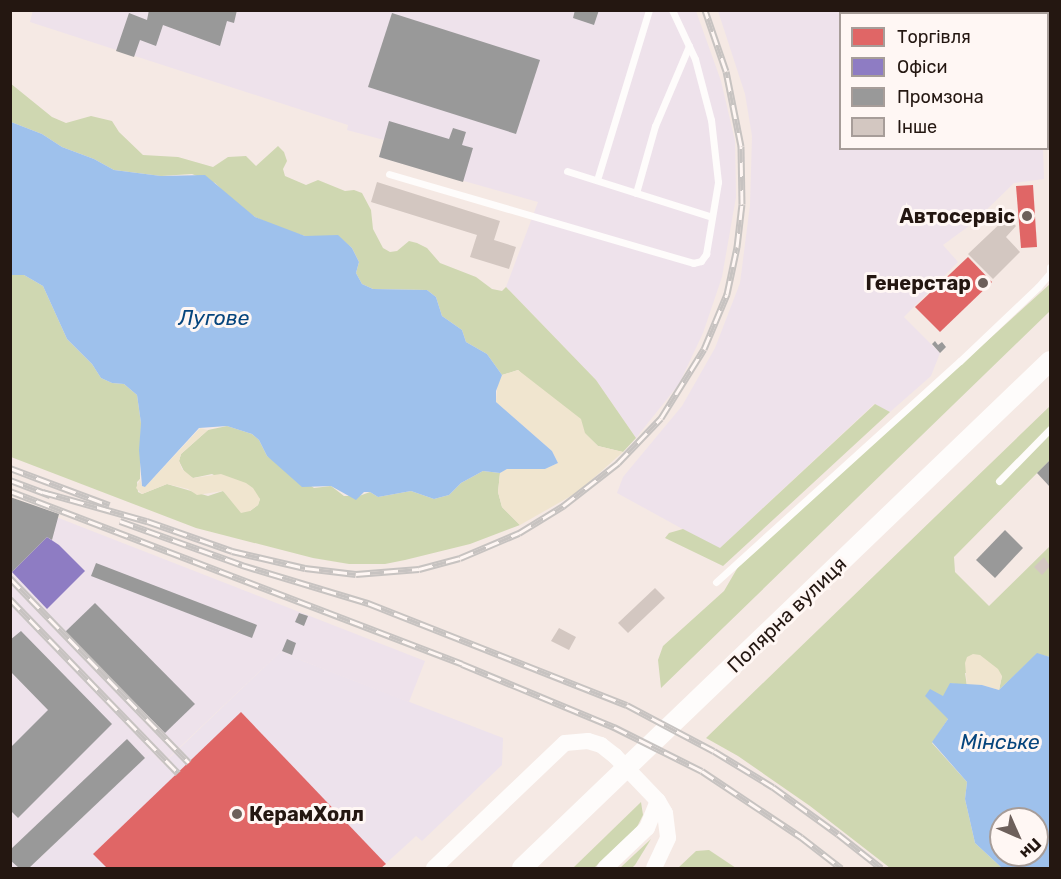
<!DOCTYPE html>
<meta charset="utf-8">
<style>
body{margin:0}
#map{position:relative;width:1061px;height:879px;overflow:hidden;background:#f5e9e4;font-family:Rubik,sans-serif}
div>[style]{position:absolute}
[style*='--x']{left:calc(var(--x)*1px);top:calc(var(--y)*1px);width:calc(var(--w)*1px);rotate:calc(var(--a)*1deg)}
.commercial>*{inset:0;background:#ede2ec}
.industrial>*{inset:0;background:#eee2eb}
.green>*{inset:0;background:#cfd7b1}
.sand>*{inset:0;background:#f0e5cf}
.water>*{inset:0;background:#9ec1ec}
.shops>*{inset:0;background:#e06666}
.offices>*{inset:0;background:#8e7cc3}
.industry>*{inset:0;background:#999}
.building>*{inset:0;background:#d3c7c1}
.service>*{height:7px;margin:-3.5px;padding:0 3.5px;transform-origin:3.5px;border-radius:3.5px;background:#fefcfb}
.tertiary>*{height:16px;margin:-8px;padding:0 8px;transform-origin:8px;border-radius:8px;background:#fefcfb}
.secondary>*{height:20px;margin:-10px;padding:0 10px;transform-origin:10px;border-radius:10px;background:#fefcfb}
.rail>*{height:7px;margin-top:-3.5px;transform-origin:0;background:repeating-linear-gradient(90deg,#fff7f4 0 14px,#c7c3c1 0 28px);box-sizing:border-box;border-block:2px solid #c7c3c1}
.dots>*{width:16px;height:16px;translate:-50% -50%;box-sizing:border-box;border:3px solid #fff7f4;border-radius:50%}
span{translate:-50% -50%;white-space:nowrap;text-align:center;line-height:1.15;-webkit-text-stroke:6px #fff7f4;paint-order:stroke}
.poi-label{font-size:20px;color:#241711;font-weight:700}
.right{translate:-100% -50%;text-align:right}
.left{translate:0 -50%;text-align:left}
.street-label{font-size:20px;color:#241711}
.water-label{font-size:21px;color:#06457d;font-style:italic}
.frame{position:absolute;inset:0;border:12px solid #241711;pointer-events:none}
.legend{position:absolute;left:839px;top:12px;width:210px;height:138px;box-sizing:border-box;background:#fff7f4;border:2px solid #a79d99;margin:0;padding:8px 10px;list-style:none;font-size:18px;color:#241711}
.legend li{display:flex;align-items:center;gap:12px;height:30px}
.legend b{width:30px;border:2px solid #a79d99}
.north{position:absolute;left:989px;top:807px;width:60px;height:60px;box-sizing:border-box;background:#fff7f4;border:2px solid #a79d99;border-radius:50%;rotate:135deg;font-size:16px;font-weight:700;line-height:24px;text-align:center;color:#241711}
.north::after{content:'';display:block;margin:auto;width:21px;height:27px;background:#6d605b;clip-path:polygon(50% 0,100% 100%,50% 72%,0 100%)}
</style>
<div id="map">
<div class="commercial">
<i style="clip-path:polygon(280px 652px,503px 738px,502px 765px,422px 841px,416px 836px,381px 868px,29px 868px,150px 753px,163px 764px)"></i>
</div>
<div class="industrial">
<i style="clip-path:polygon(33px 10px,696px 11px,721px 81px,735px 141px,736px 197px,722px 277px,703px 333px,679px 384px,636px 438px,596px 380px,506px 287px,538px 202px,379px 157px,384px 140px,347px 130px,348px 125px,30px 22px)"></i>
<i style="clip-path:polygon(718px 11px,966px 11px,969px 13px,840px 14px,840px 148px,1043px 149px,1044px 179px,1014px 183px,973px 223px,943px 245px,958px 262px,904px 317px,940px 353px,931px 376px,890px 412px,874px 404px,719px 549px,617px 493px,623px 477px,682px 406px,715px 348px,740px 283px,750px 205px,752px 136px,745px 94px)"></i>
<i style="clip-path:polygon(10px 499px,425px 661px,409px 702px,280px 652px,162px 764px,150px 753px,29px 868px,11px 868px)"></i>
</div>
<div class="green">
<i style="clip-path:polygon(10px 83px,52px 117px,66px 123px,91px 116px,112px 121px,119px 132px,143px 155px,178px 157px,213px 167px,228px 157px,246px 156px,256px 166px,278px 146px,284px 152px,287px 161px,283px 169px,285px 176px,306px 185px,318px 180px,345px 191px,354px 190px,362px 193px,371px 210px,373px 229px,383px 248px,390px 252px,397px 251px,409px 241px,417px 243px,427px 248px,440px 263px,476px 277px,492px 289px,502px 291px,506px 287px,596px 380px,636px 438px,623px 452px,598px 446px,518px 370px,502px 375px,487px 354px,466px 342px,462px 330px,442px 316px,436px 297px,427px 290px,373px 289px,362px 284px,356px 273px,359px 262px,352px 248px,338px 236px,305px 236px,281px 229px,255px 217px,237px 205px,215px 183px,192px 174px,161px 176px,114px 170px,94px 159px,62px 147px,42px 134px,11px 122px)"></i>
<i style="clip-path:polygon(15px 274px,24px 275px,43px 286px,67px 339px,92px 364px,101px 378px,112px 383px,124px 384px,137px 395px,141px 423px,140px 479px,137px 482px,138px 492px,142px 494px,167px 484px,208px 496px,223px 491px,250px 511px,258px 505px,260px 499px,212px 474px,193px 478px,186px 475px,179px 461px,181px 454px,208px 430px,227px 426px,252px 434px,259px 440px,267px 456px,314px 488px,331px 486px,344px 496px,359px 496px,370px 492px,378px 497px,411px 491px,434px 499px,449px 495px,461px 483px,483px 471px,500px 473px,498px 492px,502px 507px,520px 525px,470px 544px,405px 560px,385px 564px,349px 564px,313px 558px,196px 528px,11px 457px,10px 275px)"></i>
<i style="clip-path:polygon(1050px 284px,1050px 311px,661px 688px,658px 660px,663px 646px,724px 591px,738px 567px)"></i>
<i style="clip-path:polygon(875px 404px,890px 412px,723px 566px,665px 538px,669px 533px,683px 529px,720px 548px)"></i>
<i style="clip-path:polygon(1050px 406px,1050px 460px,954px 557px,955px 572px,989px 606px,1050px 546px,1050px 657px,1037px 654px,999px 690px,1002px 676px,965px 673px,967px 686px,950px 683px,948px 719px,932px 743px,967px 782px,965px 799px,975px 843px,1002px 868px,890px 868px,810px 806px,738px 756px,706px 738px)"></i>
<i style="clip-path:polygon(641px 802px,643px 815px,637px 827px,594px 868px,573px 868px)"></i>
<i style="clip-path:polygon(651px 839px,635px 865px,632px 868px,620px 868px)"></i>
<i style="clip-path:polygon(709px 850px,736px 868px,678px 868px,696px 851px)"></i>
</div>
<div class="sand">
<i style="clip-path:polygon(518px 370px,581px 419px,585px 433px,598px 446px,623px 452px,578px 492px,520px 525px,502px 507px,498px 492px,500px 473px,507px 469px,545px 469px,558px 463px,552px 451px,496px 402px,498px 379px,502px 375px)"></i>
<i style="clip-path:polygon(200px 428px,208px 430px,181px 454px,179px 461px,182px 469px,193px 478px,221px 474px,246px 483px,253px 488px,260px 499px,258px 505px,250px 511px,241px 513px,223px 491px,197px 495px,188px 489px,167px 484px,142px 494px,136px 488px,140px 479px,142px 486px,145px 487px)"></i>
<i style="clip-path:polygon(973px 654px,980px 655px,998px 669px,1002px 676px,999px 690px,982px 685px,967px 686px,965px 663px,967px 657px)"></i>
</div>
<div class="water">
<i style="clip-path:polygon(11px 122px,42px 134px,62px 147px,94px 159px,114px 170px,161px 176px,205px 175px,255px 217px,305px 236px,338px 235px,352px 248px,359px 262px,356px 273px,362px 284px,373px 289px,427px 290px,436px 297px,442px 316px,462px 330px,466px 342px,487px 354px,502px 375px,496px 391px,496px 402px,552px 451px,558px 463px,545px 469px,507px 469px,500px 473px,483px 471px,461px 483px,449px 495px,434px 499px,411px 491px,378px 497px,370px 492px,364px 492px,356px 500px,331px 486px,302px 487px,267px 456px,259px 440px,252px 434px,227px 426px,199px 428px,145px 487px,142px 486px,139px 450px,141px 423px,137px 395px,124px 384px,112px 383px,101px 378px,92px 364px,67px 339px,43px 286px,24px 275px,11px 275px)"></i>
<i style="clip-path:polygon(evenodd,1037px 653px,1050px 657px,1050px 868px,1002px 868px,975px 843px,965px 799px,967px 782px,932px 742px,948px 719px,925px 696px,930px 689px,943px 696px,950px 683px,982px 685px,999px 690px,1037px 653px,1001px 819px,1037px 819px,1037px 855px,1001px 855px,1001px 819px)"></i>
</div>
<div class="shops">
<i style="clip-path:polygon(1033px 185px,1037px 247px,1021px 248px,1016px 186px)"></i>
<i style="clip-path:polygon(968px 257px,992px 282px,940px 332px,915px 307px)"></i>
<i style="clip-path:polygon(241px 712px,386px 864px,381px 868px,107px 868px,93px 854px)"></i>
</div>
<div class="offices">
<i style="clip-path:polygon(47px 537px,59px 545px,85px 571px,47px 609px,12px 572px)"></i>
</div>
<div class="industry">
<i style="clip-path:polygon(149px 10px,237px 10px,234px 23px,227px 21px,220px 46px,163px 25px,156px 46px,140px 40px,134px 57px,116px 51px,129px 13px,147px 20px)"></i>
<i style="clip-path:polygon(575px 10px,599px 10px,594px 25px,573px 18px)"></i>
<i style="clip-path:polygon(392px 13px,540px 60px,516px 134px,368px 87px)"></i>
<i style="clip-path:polygon(389px 121px,449px 139px,453px 128px,466px 132px,462px 145px,473px 148px,463px 182px,379px 157px)"></i>
<i style="clip-path:polygon(935px 341px,938px 345px,942px 342px,946px 347px,940px 353px,932px 344px)"></i>
<i style="clip-path:polygon(1050px 460px,1050px 487px,1037px 473px)"></i>
<i style="clip-path:polygon(10px 497px,59px 514px,52px 540px,47px 537px,12px 572px)"></i>
<i style="clip-path:polygon(1005px 530px,1023px 548px,995px 578px,976px 560px)"></i>
<i style="clip-path:polygon(96px 563px,257px 625px,252px 638px,91px 576px)"></i>
<i style="clip-path:polygon(95px 603px,195px 704px,165px 733px,65px 632px)"></i>
<i style="clip-path:polygon(299px 613px,308px 616px,304px 626px,295px 622px)"></i>
<i style="clip-path:polygon(21px 631px,112px 724px,18px 818px,10px 810px,10px 748px,48px 710px,10px 671px,10px 640px)"></i>
<i style="clip-path:polygon(287px 639px,296px 643px,292px 655px,282px 651px)"></i>
<i style="clip-path:polygon(127px 739px,145px 758px,29px 868px,19px 868px,10px 860px,10px 850px)"></i>
</div>
<div class="building">
<i style="clip-path:polygon(377px 182px,500px 221px,494px 240px,516px 247px,509px 269px,470px 257px,477px 235px,371px 202px)"></i>
<i style="clip-path:polygon(1007px 217px,1016px 226px,1006px 237px,1020px 252px,993px 279px,968px 254px)"></i>
<i style="clip-path:polygon(1044px 557px,1050px 566px,1042px 575px,1034px 567px)"></i>
<i style="clip-path:polygon(655px 588px,665px 598px,628px 633px,618px 623px)"></i>
<i style="clip-path:polygon(559px 628px,576px 637px,569px 650px,551px 641px)"></i>
</div>
<div class="service">
<i style="--x:567;--y:171;--w:152;--a:17.6"></i>
<i style="--x:389;--y:174;--w:317;--a:16.3"></i>
<i style="--x:693;--y:263;--w:8;--a:-14"></i>
<i style="--x:701;--y:261;--w:9;--a:-54"></i>
<i style="--x:706;--y:254;--w:73;--a:-80.5"></i>
<i style="--x:718;--y:182;--w:62;--a:-96.4"></i>
<i style="--x:711;--y:120;--w:63;--a:-104.7"></i>
<i style="--x:695;--y:59;--w:54;--a:-115.1"></i>
<i style="--x:597;--y:180;--w:178;--a:-73"></i>
<i style="--x:636;--y:193;--w:70;--a:-74.2"></i>
<i style="--x:655;--y:126;--w:87;--a:-67"></i>
<i style="--x:999;--y:481;--w:73;--a:-45.6"></i>
<i style="--x:716;--y:582;--w:329;--a:-42.2"></i>
<i style="--x:960;--y:361;--w:108;--a:-43.5"></i>
<i style="--x:1038;--y:287;--w:18;--a:-49"></i>
<i style="--x:1050;--y:273;--w:6;--a:-90"></i>
</div>
<div class="tertiary">
<i style="--x:434;--y:868;--w:181;--a:-43.7"></i>
<i style="--x:565;--y:743;--w:23;--a:-5"></i>
<i style="--x:588;--y:741;--w:14;--a:17"></i>
<i style="--x:601;--y:745;--w:18;--a:38"></i>
<i style="--x:615;--y:756;--w:62;--a:46.3"></i>
<i style="--x:658;--y:801;--w:14;--a:60"></i>
<i style="--x:665;--y:813;--w:25;--a:83"></i>
<i style="--x:668;--y:838;--w:33;--a:115"></i>
<i style="--x:605;--y:868;--w:58;--a:-43.6"></i>
<i style="--x:647;--y:828;--w:29;--a:-68"></i>
</div>
<div class="secondary">
<i style="--x:992;--y:10;--w:4;--a:63"></i>
<i style="--x:1048;--y:69;--w:4;--a:56"></i>
<i style="--x:522;--y:868;--w:732;--a:-43.84"></i>
</div>
<div class="rail">
<i style="--x:10;--y:468;--w:106;--a:20.5"></i>
<i style="--x:10;--y:480;--w:43;--a:20.6"></i>
<i style="--x:10;--y:491;--w:484;--a:20.9"></i>
<i style="--x:462;--y:664;--w:165;--a:22.5"></i>
<i style="--x:614;--y:727;--w:98;--a:26.6"></i>
<i style="--x:702;--y:771;--w:119;--a:33.7"></i>
<i style="--x:801;--y:837;--w:51;--a:37.8"></i>
<i style="--x:43;--y:492;--w:108;--a:15.6"></i>
<i style="--x:147;--y:521;--w:90;--a:19.4"></i>
<i style="--x:232;--y:551;--w:75;--a:13.1"></i>
<i style="--x:305;--y:568;--w:51;--a:6.7"></i>
<i style="--x:356;--y:574;--w:63;--a:-4.5"></i>
<i style="--x:419;--y:569;--w:42;--a:-15"></i>
<i style="--x:460;--y:558;--w:64;--a:-23"></i>
<i style="--x:519;--y:533;--w:52;--a:-31.5"></i>
<i style="--x:563;--y:506;--w:70;--a:-38"></i>
<i style="--x:618;--y:463;--w:62;--a:-46.3"></i>
<i style="--x:661;--y:418;--w:81;--a:-58.1"></i>
<i style="--x:704;--y:349;--w:60;--a:-67.3"></i>
<i style="--x:727;--y:294;--w:48;--a:-78"></i>
<i style="--x:737;--y:247;--w:43;--a:-83.4"></i>
<i style="--x:742;--y:204;--w:58;--a:-91"></i>
<i style="--x:741;--y:146;--w:76;--a:-101.3"></i>
<i style="--x:726;--y:71;--w:65;--a:-109"></i>
<i style="--x:120;--y:521;--w:130;--a:19.8"></i>
<i style="--x:242;--y:565;--w:132;--a:16.8"></i>
<i style="--x:368;--y:603;--w:278;--a:21.5"></i>
<i style="--x:627;--y:705;--w:98;--a:27.9"></i>
<i style="--x:714;--y:751;--w:69;--a:31.4"></i>
<i style="--x:773;--y:787;--w:80;--a:35.9"></i>
<i style="--x:838;--y:834;--w:55;--a:38.3"></i>
<i style="--x:10;--y:578;--w:257;--a:45.9"></i>
<i style="--x:10;--y:599;--w:242;--a:46"></i>
</div>
<div class="dots">
<i style="left:1027px;top:216px;background:#6d605b"></i>
<i style="left:983px;top:283px;background:#6d605b"></i>
<i style="left:237px;top:814px;background:#6d605b"></i>
</div>
<div class="poi-label">
<span class="right" style="left:1015px;top:216px">Автосервіс</span>
<span class="right" style="left:971px;top:283px">Генерстар</span>
<span class="left" style="left:249px;top:814px">КерамХолл</span>
</div>
<div class="street-label">
<span style="left:787px;top:615px;rotate:-44deg">Полярна вулиця</span>
</div>
<div class="water-label">
<span style="left:214px;top:318px">Лугове</span>
<span style="left:1000px;top:742px">Мінське</span>
</div>
<div class="frame"></div>
<ul class="legend">
<li><b style="height:16px;background:#e06666"></b>Торгівля</li>
<li><b style="height:16px;background:#8e7cc3"></b>Офіси</li>
<li><b style="height:16px;background:#999"></b>Промзона</li>
<li><b style="height:16px;background:#d3c7c1"></b>Інше</li>
</ul>
<div class="north">Пн</div>
</div>
